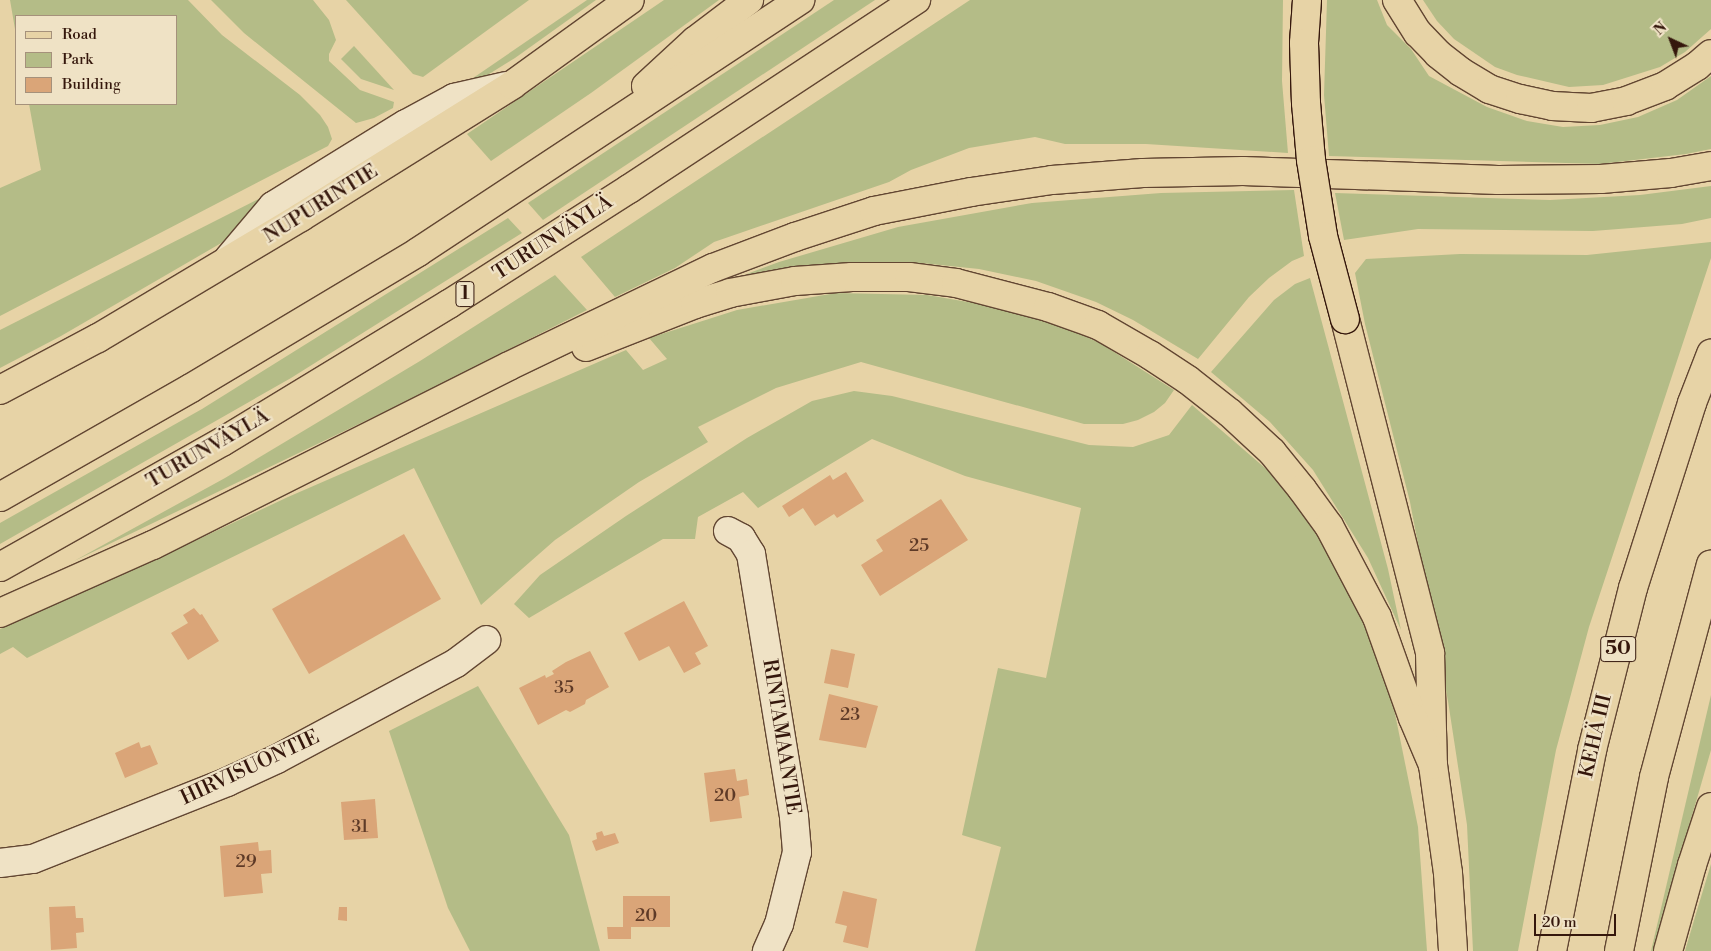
<!DOCTYPE html>
<meta charset="utf-8">
<style>
body{margin:0}
#map{position:relative;width:1711px;height:951px;overflow:hidden;background:#e7d3a6;font-family:"Libre Bodoni",serif}
div>[style]{position:absolute}
[style*='--x']{left:calc(var(--x)*1px);top:calc(var(--y)*1px);width:calc(var(--w)*1px);rotate:calc(var(--a)*1deg)}
.green>*{inset:0;background:#b4bc87}
.building>*{inset:0;background:#daa578}
.roads{filter:drop-shadow(1px 0 #624632) drop-shadow(-1px 0 #624632) drop-shadow(0 1px #624632) drop-shadow(0 -1px #624632)}
.minor>*{height:28px;margin:-14px;padding:0 14px;transform-origin:14px;border-radius:14px;background:#efe2c5}
.major>*{height:28px;margin:-14px;padding:0 14px;transform-origin:14px;border-radius:14px;background:#e7d3a6}
.highway>*{height:28px;margin:-14px;padding:0 14px;transform-origin:14px;border-radius:14px;background:#e7d3a6}
.bridges{filter:drop-shadow(1px 0 #35170c) drop-shadow(-1px 0 #35170c) drop-shadow(0 1px #35170c) drop-shadow(0 -1px #35170c)}
.highway-bridge>*{height:28px;margin:-14px;padding:0 14px;transform-origin:14px;border-radius:14px;background:#e7d3a6}
span{translate:-50% -50%;white-space:nowrap;text-align:center;line-height:1.15;-webkit-text-stroke:4.5px #efe2c5;paint-order:stroke}
.number-label{font-size:18px;color:#5e3a27}
.number-label span{-webkit-text-stroke-width:0}
.shield-label span{padding:1px 4px;background:#efe2c5;border:1px solid;border-radius:4px;-webkit-text-stroke-width:0}
.shield-label{font-size:19px;color:#35170c;font-weight:700}
.street-label{font-size:20px;color:#35170c}
.legend{position:absolute;left:15px;top:15px;width:162px;height:90px;box-sizing:border-box;background:#efe2c5;border:1px solid #a5917b;margin:0;padding:6px 9px;list-style:none;font-size:15px;color:#35170c}
.legend li{display:flex;align-items:center;gap:10px;height:25px}
.legend b{width:25px;border:1px solid #a5917b}
.north{position:absolute;left:1646px;top:15px;width:50px;height:50px;-webkit-text-stroke:4px #efe2c5;paint-order:stroke;rotate:317deg;font-size:14px;font-weight:700;line-height:20px;text-align:center;color:#35170c}
.north::after{content:'';display:block;margin:auto;width:18px;height:22px;background:#35170c;clip-path:polygon(50% 0,100% 100%,50% 72%,0 100%)}
.scale{position:absolute;left:1534px;top:914px;width:82px;height:22px;box-sizing:border-box;border:2px solid #35170c;border-top:0;padding-left:6px;font-size:15px;line-height:18px;white-space:nowrap;color:#35170c;-webkit-text-stroke:4px #efe2c5;paint-order:stroke}
</style>
<div id="map">
<div class="green">
<i style="clip-path:polygon(10px 0,188px 0,222px 35px,300px 95px,320px 115px,328px 127px,332px 139px,328px 146px,0 316px,0 188px,41px 170px,29px 104px,176px 104px,176px 16px,16px 16px,16px 35px)"></i>
<i style="clip-path:polygon(211px 0,313px 0,329px 20px,336px 40px,329px 54px,329px 61px,360px 90px,394px 102px,393px 108px,374px 118px,356px 123px,244px 33px)"></i>
<i style="clip-path:polygon(346px 0,529px 0,423px 77px,413px 74px)"></i>
<i style="clip-path:polygon(587px 0,596px 0,515px 58px,441px 104px,438px 102px)"></i>
<i style="clip-path:polygon(664px 0,719px 0,591px 93px,491px 161px,467px 134px)"></i>
<i style="clip-path:polygon(834px 0,875px 0,543px 220px,528px 203px)"></i>
<i style="clip-path:polygon(970px 0,1283px 0,1282px 81px,1288px 153px,1146px 144px,1065px 144px,1035px 137px,969px 148px,911px 170px,889px 182px,714px 242px,675px 268px,615px 297px,581px 257px)"></i>
<i style="clip-path:polygon(1327px 0,1377px 0,1387px 25px,1411px 49px,1429px 76px,1487px 107px,1527px 121px,1563px 127px,1600px 125px,1638px 117px,1677px 100px,1711px 76px,1711px 149px,1686px 154px,1600px 164px,1329px 156px,1324px 95px)"></i>
<i style="clip-path:polygon(1423px 0,1711px 0,1711px 29px,1685px 52px,1660px 67px,1603px 85px,1569px 87px,1517px 75px,1495px 67px,1454px 39px,1437px 21px)"></i>
<i style="clip-path:polygon(354px 46px,394px 90px,361px 79px,341px 59px)"></i>
<i style="clip-path:polygon(290px 183px,293px 185px,223px 242px,61px 336px,0 368px,0 330px)"></i>
<i style="clip-path:polygon(1711px 186px,1711px 218px,1682px 224px,1593px 231px,1418px 229px,1344px 240px,1335px 193px,1550px 200px,1640px 195px)"></i>
<i style="clip-path:polygon(1294px 190px,1304px 256px,1292px 261px,1269px 278px,1249px 297px,1198px 359px,1133px 320px,1096px 302px,1036px 281px,979px 269px,921px 263px,876px 262px,818px 265px,744px 275px,779px 262px,898px 227px,1032px 203px,1161px 193px)"></i>
<i style="clip-path:polygon(508px 218px,522px 233px,291px 378px,0 544px,0 523px,202px 409px)"></i>
<i style="clip-path:polygon(1711px 242px,1711px 258px,1589px 627px,1556px 750px,1518px 951px,1473px 951px,1467px 825px,1448px 701px,1410px 502px,1365px 324px,1355px 273px,1366px 259px,1460px 254px,1587px 255px)"></i>
<i style="clip-path:polygon(555px 275px,587px 310px,386px 411px,74px 561px,225px 478px,420px 361px)"></i>
<i style="clip-path:polygon(1310px 278px,1388px 569px,1401px 630px,1368px 558px,1313px 470px,1270px 422px,1211px 372px,1274px 300px,1295px 284px)"></i>
<i style="clip-path:polygon(836px 293px,927px 295px,1033px 313px,1100px 343px,1174px 390px,1165px 403px,1154px 412px,1138px 420px,1123px 424px,1084px 424px,861px 362px,776px 388px,698px 427px,708px 442px,639px 482px,555px 540px,481px 605px,414px 468px,27px 658px,13px 647px,0 654px,0 629px,150px 562px,288px 497px,626px 350px,643px 370px,667px 359px,649px 338px,737px 310px)"></i>
<i style="clip-path:polygon(854px 391px,892px 396px,1089px 445px,1133px 447px,1169px 435px,1192px 405px,1280px 481px,1315px 529px,1348px 584px,1391px 694px,1418px 827px,1427px 951px,975px 951px,1001px 847px,962px 835px,998px 668px,1046px 678px,1081px 508px,965px 476px,872px 439px,758px 508px,743px 492px,698px 517px,695px 539px,663px 539px,529px 618px,514px 604px,540px 575px,626px 516px,747px 438px,812px 401px)"></i>
<i style="clip-path:polygon(478px 686px,569px 835px,600px 951px,470px 951px,448px 908px,389px 731px)"></i>
<i style="clip-path:polygon(1711px 695px,1711px 750px,1653px 951px,1651px 951px)"></i>
<i style="clip-path:polygon(1711px 864px,1711px 951px,1685px 951px,1695px 917px)"></i>
</div>
<div class="building">
<i style="clip-path:polygon(846px 472px,864px 501px,837px 518px,834px 514px,815px 526px,803px 508px,789px 517px,782px 506px,830px 475px,833px 480px)"></i>
<i style="clip-path:polygon(941px 499px,968px 540px,880px 596px,861px 565px,883px 551px,876px 540px)"></i>
<i style="clip-path:polygon(404px 534px,441px 599px,309px 674px,272px 609px)"></i>
<i style="clip-path:polygon(684px 601px,708px 646px,695px 653px,701px 664px,684px 673px,669px 646px,639px 661px,624px 633px)"></i>
<i style="clip-path:polygon(194px 608px,200px 615px,202px 614px,219px 641px,188px 660px,171px 633px,188px 623px,183px 615px)"></i>
<i style="clip-path:polygon(831px 649px,855px 654px,848px 688px,824px 683px)"></i>
<i style="clip-path:polygon(590px 651px,609px 687px,586px 700px,585px 704px,570px 712px,566px 710px,538px 725px,519px 688px,545px 675px,546px 678px,554px 674px,552px 671px,566px 662px)"></i>
<i style="clip-path:polygon(829px 694px,878px 706px,866px 748px,819px 740px)"></i>
<i style="clip-path:polygon(139px 742px,141px 748px,150px 745px,158px 764px,125px 778px,115px 753px)"></i>
<i style="clip-path:polygon(735px 769px,737px 781px,747px 779px,749px 795px,739px 797px,742px 818px,710px 822px,704px 773px)"></i>
<i style="clip-path:polygon(375px 799px,378px 838px,344px 840px,341px 802px)"></i>
<i style="clip-path:polygon(602px 831px,604px 836px,615px 833px,619px 843px,596px 851px,592px 841px,597px 839px,596px 833px)"></i>
<i style="clip-path:polygon(258px 842px,259px 851px,271px 850px,272px 873px,261px 874px,263px 893px,224px 897px,220px 846px)"></i>
<i style="clip-path:polygon(843px 891px,877px 899px,868px 948px,843px 942px,847px 926px,835px 923px)"></i>
<i style="clip-path:polygon(623px 896px,670px 896px,670px 927px,631px 927px,631px 939px,608px 939px,607px 927px,623px 927px)"></i>
<i style="clip-path:polygon(75px 906px,76px 918px,83px 918px,84px 932px,76px 933px,77px 948px,51px 950px,49px 907px)"></i>
<i style="clip-path:polygon(339px 907px,347px 907px,347px 921px,338px 920px)"></i>
</div>
<div class="roads">
<div class="minor">
<i style="--x:229;--y:258;--w:68;--a:-49.8"></i>
<i style="--x:273;--y:206;--w:156;--a:-31.7"></i>
<i style="--x:406;--y:124;--w:55;--a:-28.4"></i>
<i style="--x:454;--y:98;--w:53;--a:-13"></i>
<i style="--x:728;--y:531;--w:15;--a:28"></i>
<i style="--x:741;--y:538;--w:19;--a:58"></i>
<i style="--x:751;--y:554;--w:266;--a:80.7"></i>
<i style="--x:794;--y:817;--w:35;--a:85"></i>
<i style="--x:797;--y:852;--w:74;--a:104"></i>
<i style="--x:779;--y:924;--w:30;--a:114"></i>
<i style="--x:0;--y:863;--w:33;--a:-7"></i>
<i style="--x:33;--y:859;--w:209;--a:-21.6"></i>
<i style="--x:227;--y:782;--w:55;--a:-24.7"></i>
<i style="--x:277;--y:759;--w:203;--a:-28.2"></i>
<i style="--x:456;--y:663;--w:38;--a:-37"></i>
</div>
<div class="major">
<i style="--x:0;--y:390;--w:111;--a:-28"></i>
<i style="--x:98;--y:338;--w:236;--a:-30.8"></i>
<i style="--x:301;--y:217;--w:249;--a:-32"></i>
<i style="--x:512;--y:85;--w:145;--a:-35.8"></i>
</div>
<div class="highway">
<i style="--x:1397;--y:0;--w:39;--a:58"></i>
<i style="--x:1418;--y:33;--w:29;--a:46"></i>
<i style="--x:1438;--y:54;--w:29;--a:38"></i>
<i style="--x:1461;--y:72;--w:33;--a:31"></i>
<i style="--x:1489;--y:89;--w:33;--a:18"></i>
<i style="--x:1520;--y:99;--w:33;--a:12"></i>
<i style="--x:1552;--y:106;--w:39;--a:3"></i>
<i style="--x:1591;--y:108;--w:36;--a:-11"></i>
<i style="--x:1626;--y:101;--w:42;--a:-21"></i>
<i style="--x:1665;--y:86;--w:38;--a:-32"></i>
<i style="--x:1697;--y:66;--w:18;--a:-41"></i>
<i style="--x:646;--y:86;--w:67;--a:-42.6"></i>
<i style="--x:695;--y:41;--w:68;--a:-37.2"></i>
<i style="--x:1345;--y:319;--w:345;--a:75.7"></i>
<i style="--x:1430;--y:653;--w:112;--a:88.5"></i>
<i style="--x:1433;--y:765;--w:109;--a:82.1"></i>
<i style="--x:1448;--y:873;--w:78;--a:86.3"></i>
<i style="--x:586;--y:347;--w:117;--a:-21.5"></i>
<i style="--x:695;--y:304;--w:37;--a:-17"></i>
<i style="--x:730;--y:293;--w:66;--a:-10.5"></i>
<i style="--x:795;--y:281;--w:57;--a:-4"></i>
<i style="--x:852;--y:277;--w:57;--a:0"></i>
<i style="--x:909;--y:277;--w:47;--a:7.3"></i>
<i style="--x:956;--y:283;--w:95;--a:14.6"></i>
<i style="--x:1048;--y:307;--w:53;--a:19.8"></i>
<i style="--x:1098;--y:325;--w:60;--a:30"></i>
<i style="--x:1150;--y:355;--w:45;--a:33.3"></i>
<i style="--x:1188;--y:380;--w:53;--a:38.2"></i>
<i style="--x:1230;--y:413;--w:57;--a:42.9"></i>
<i style="--x:1272;--y:452;--w:48;--a:51"></i>
<i style="--x:1302;--y:489;--w:46;--a:53.9"></i>
<i style="--x:1329;--y:526;--w:103;--a:62.2"></i>
<i style="--x:1377;--y:617;--w:107;--a:70.4"></i>
<i style="--x:1413;--y:718;--w:51;--a:66.9"></i>
<i style="--x:0;--y:497;--w:220;--a:-29.7"></i>
<i style="--x:191;--y:388;--w:265;--a:-30.9"></i>
<i style="--x:418;--y:252;--w:458;--a:-33.4"></i>
<i style="--x:0;--y:567;--w:255;--a:-29.4"></i>
<i style="--x:222;--y:442;--w:266;--a:-31.3"></i>
<i style="--x:449;--y:304;--w:214;--a:-32.6"></i>
<i style="--x:629;--y:189;--w:344;--a:-33.4"></i>
<i style="--x:0;--y:613;--w:167;--a:-24"></i>
<i style="--x:153;--y:545;--w:398;--a:-26.7"></i>
<i style="--x:509;--y:366;--w:226;--a:-25.7"></i>
<i style="--x:713;--y:268;--w:88;--a:-20.7"></i>
<i style="--x:795;--y:237;--w:83;--a:-18.2"></i>
<i style="--x:874;--y:211;--w:99;--a:-11.1"></i>
<i style="--x:971;--y:192;--w:82;--a:-8.4"></i>
<i style="--x:1052;--y:180;--w:91;--a:-4.4"></i>
<i style="--x:1143;--y:173;--w:100;--a:-1.1"></i>
<i style="--x:1243;--y:171;--w:255;--a:2"></i>
<i style="--x:1498;--y:180;--w:103;--a:-0.6"></i>
<i style="--x:1601;--y:179;--w:70;--a:-4.9"></i>
<i style="--x:1671;--y:173;--w:41;--a:-9.9"></i>
<i style="--x:1552;--y:951;--w:205;--a:-78.7"></i>
<i style="--x:1592;--y:750;--w:167;--a:-75.8"></i>
<i style="--x:1633;--y:588;--w:194;--a:-72.3"></i>
<i style="--x:1692;--y:403;--w:53;--a:-68.8"></i>
<i style="--x:1619;--y:951;--w:177;--a:-78.6"></i>
<i style="--x:1654;--y:777;--w:220;--a:-75"></i>
<i style="--x:1668;--y:951;--w:89;--a:-74.4"></i>
<i style="--x:1692;--y:865;--w:61;--a:-71.9"></i>
</div>
</div>
<div class="bridges">
<div class="highway-bridge">
<i style="--x:1307;--y:0;--w:43;--a:94"></i>
<i style="--x:1304;--y:43;--w:60;--a:88.1"></i>
<i style="--x:1306;--y:103;--w:57;--a:85"></i>
<i style="--x:1311;--y:160;--w:77;--a:81"></i>
<i style="--x:1323;--y:236;--w:86;--a:75.2"></i>
</div>
</div>
<div class="number-label">
<span style="left:919px;top:546px">25</span>
<span style="left:564px;top:688px">35</span>
<span style="left:850px;top:715px">23</span>
<span style="left:725px;top:796px">20</span>
<span style="left:360px;top:827px">31</span>
<span style="left:246px;top:862px">29</span>
<span style="left:646px;top:916px">20</span>
</div>
<div class="shield-label">
<span style="left:465px;top:294px">1</span>
<span style="left:1618px;top:649px">50</span>
</div>
<div class="street-label">
<span style="left:321px;top:204px;rotate:-32deg">NUPURINTIE</span>
<span style="left:553px;top:238px;rotate:-33deg">TURUNVÄYLÄ</span>
<span style="left:208px;top:449px;rotate:-30deg">TURUNVÄYLÄ</span>
<span style="left:1596px;top:736px;rotate:-77deg">KEHÄ III</span>
<span style="left:781px;top:737px;rotate:81deg">RINTAMAANTIE</span>
<span style="left:250px;top:768px;rotate:-25deg">HIRVISUONTIE</span>
</div>
<ul class="legend">
<li><b style="height:6px;background:#e7d3a6"></b>Road</li>
<li><b style="height:14px;background:#b4bc87"></b>Park</li>
<li><b style="height:14px;background:#daa578"></b>Building</li>
</ul>
<div class="north">N</div>
<div class="scale">20 m</div>
</div>
